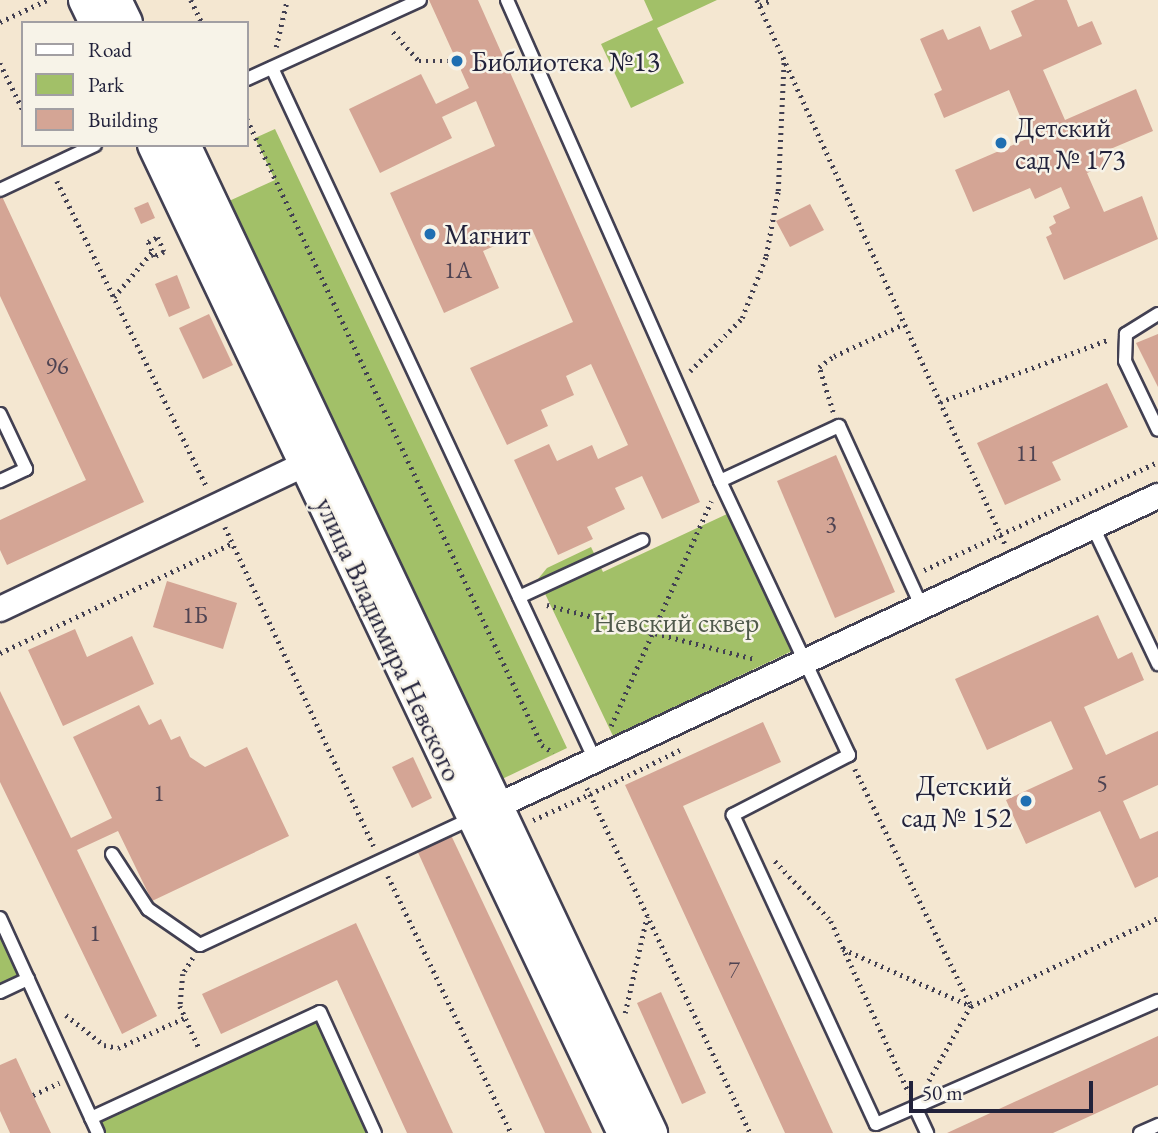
<!DOCTYPE html>
<meta charset="utf-8">
<style>
body{margin:0}
#map{position:relative;width:1158px;height:1133px;overflow:hidden;background:#f4e7d1;font-family:"EB Garamond",serif}
div>[style]{position:absolute}
[style*='--x']{left:calc(var(--x)*1px);top:calc(var(--y)*1px);width:calc(var(--w)*1px);rotate:calc(var(--a)*1deg)}
.green>*{inset:0;background:#a2c068}
.building>*{inset:0;background:#d4a595}
.path>*{height:4.5px;margin-top:-2.25px;transform-origin:0;background:repeating-linear-gradient(90deg,#424052 0 2px,transparent 0 7px)}
.roads{filter:drop-shadow(2px 0 #424052) drop-shadow(-2px 0 #424052) drop-shadow(0 2px #424052) drop-shadow(0 -2px #424052)}
.service>*{height:12px;margin:-6px;padding:0 6px;transform-origin:6px;border-radius:6px;background:#fff}
.minor>*{height:24px;margin:-12px;padding:0 12px;transform-origin:12px;border-radius:12px;background:#fff}
.tertiary>*{height:32px;margin:-16px;padding:0 16px;transform-origin:16px;border-radius:16px;background:#fff}
.dots>*{width:19px;height:19px;translate:-50% -50%;box-sizing:border-box;border:4px solid #f7f3e8;border-radius:50%}
span{translate:-50% -50%;white-space:nowrap;text-align:center;line-height:1.15;-webkit-text-stroke:5px #f7f3e8;paint-order:stroke}
.number-label{font-size:24px;color:#4e4352}
.number-label span{-webkit-text-stroke-width:0}
.poi-label{font-size:28px;color:#22223b}
.left{translate:0 -50%;text-align:left}
.right{translate:-100% -50%;text-align:right}
.park-label{font-size:28px;color:#4f594b}
.street-label{font-size:28px;color:#22223b}
.legend{position:absolute;left:21px;top:21px;width:228px;height:126px;box-sizing:border-box;background:#f7f3e8;border:2px solid #a29fa3;margin:0;padding:9px 12px;list-style:none;font-size:21px;color:#22223b}
.legend li{display:flex;align-items:center;gap:14px;height:35px}
.legend b{width:35px;border:2px solid #a29fa3}
.scale{position:absolute;left:909px;top:1081px;width:184px;height:32px;box-sizing:border-box;border:4px solid #22223b;border-top:0;padding-left:9px;font-size:21px;line-height:24px;white-space:nowrap;color:#22223b;-webkit-text-stroke:5px #f7f3e8;paint-order:stroke}
</style>
<div id="map">
<div class="green">
<i style="clip-path:polygon(644px 0,717px 0,657px 28px,684px 83px,631px 108px,601px 44px,653px 20px)"></i>
<i style="clip-path:polygon(275px 129px,567px 748px,502px 779px,229px 201px,275px 180px,255px 138px)"></i>
<i style="clip-path:polygon(727px 514px,792px 651px,613px 736px,538px 579px,547px 568px,591px 547px,603px 572px)"></i>
<i style="clip-path:polygon(0 918px,28px 979px,0 992px)"></i>
<i style="clip-path:polygon(320px 1012px,375px 1133px,98px 1133px,91px 1118px)"></i>
</div>
<div class="building">
<i style="clip-path:polygon(429px 0,478px 0,700px 502px,662px 519px,642px 476px,615px 488px,625px 509px,587px 527px,593px 539px,558px 555px,514px 460px,549px 444px,557px 461px,592px 445px,598px 459px,628px 445px,591px 364px,566px 376px,574px 395px,541px 410px,548px 426px,507px 445px,470px 368px,573px 322px,532px 229px,483px 251px,499px 288px,444px 313px,390px 193px,495px 146px,476px 101px,442px 117px,452px 138px,380px 173px,349px 109px,421px 74px,436px 104px,469px 88px)"></i>
<i style="clip-path:polygon(1035px 0,1067px 0,1078px 27px,1092px 21px,1102px 44px,1043px 70px,1065px 120px,1136px 89px,1153px 131px,1101px 153px,1106px 165px,1087px 173px,1104px 212px,1142px 196px,1158px 239px,1064px 280px,1046px 237px,1052px 234px,1049px 227px,1056px 223px,1053px 216px,1070px 208px,1061px 187px,1035px 199px,1030px 188px,973px 212px,955px 170px,1029px 138px,1009px 90px,944px 118px,934px 94px,942px 90px,920px 39px,943px 29px,948px 40px,980px 26px,990px 50px,1022px 36px,1011px 11px)"></i>
<i style="clip-path:polygon(0 192px,144px 502px,7px 565px,0 550px,0 520px,86px 480px,0 296px)"></i>
<i style="clip-path:polygon(148px 202px,155px 218px,141px 224px,134px 208px)"></i>
<i style="clip-path:polygon(810px 204px,824px 230px,790px 247px,776px 221px)"></i>
<i style="clip-path:polygon(177px 275px,190px 308px,169px 317px,155px 284px)"></i>
<i style="clip-path:polygon(209px 314px,233px 365px,203px 379px,179px 328px)"></i>
<i style="clip-path:polygon(1158px 334px,1158px 387px,1136px 343px)"></i>
<i style="clip-path:polygon(1107px 383px,1128px 427px,1052px 462px,1061px 480px,1005px 505px,977px 443px)"></i>
<i style="clip-path:polygon(836px 455px,895px 592px,835px 618px,777px 481px)"></i>
<i style="clip-path:polygon(167px 581px,237px 603px,223px 649px,153px 627px)"></i>
<i style="clip-path:polygon(1098px 615px,1118px 659px,1132px 652px,1144px 680px,1084px 707px,1106px 755px,1158px 731px,1158px 785px,1123px 801px,1140px 839px,1158px 831px,1158px 877px,1135px 888px,1100px 811px,1026px 844px,1006px 800px,1073px 769px,1051px 721px,987px 750px,955px 679px)"></i>
<i style="clip-path:polygon(75px 629px,87px 657px,132px 636px,154px 684px,63px 726px,28px 650px)"></i>
<i style="clip-path:polygon(0 691px,71px 838px,112px 818px,73px 737px,139px 705px,149px 725px,161px 719px,171px 740px,180px 736px,190px 757px,205px 767px,247px 747px,289px 836px,152px 901px,118px 831px,77px 850px,157px 1016px,122px 1034px,0 782px)"></i>
<i style="clip-path:polygon(763px 722px,781px 762px,683px 806px,833px 1133px,785px 1133px,625px 785px)"></i>
<i style="clip-path:polygon(413px 757px,432px 798px,412px 808px,392px 767px)"></i>
<i style="clip-path:polygon(450px 833px,592px 1133px,545px 1133px,416px 848px)"></i>
<i style="clip-path:polygon(356px 923px,453px 1133px,407px 1133px,337px 980px,221px 1034px,202px 994px)"></i>
<i style="clip-path:polygon(661px 992px,706px 1093px,682px 1104px,637px 1003px)"></i>
<i style="clip-path:polygon(1158px 1036px,1158px 1085px,1053px 1133px,947px 1133px)"></i>
<i style="clip-path:polygon(16px 1058px,33px 1095px,51px 1133px,10px 1133px,0 1111px,0 1065px)"></i>
</div>
<div class="path">
<i style="--x:191;--y:0;--w:25;--a:64"></i>
<i style="--x:757;--y:0;--w:598;--a:65.49"></i>
<i style="--x:760;--y:5;--w:12;--a:-24"></i>
<i style="--x:0;--y:22;--w:52;--a:-25.1"></i>
<i style="--x:393;--y:32;--w:39;--a:48"></i>
<i style="--x:419;--y:61;--w:38;--a:0"></i>
<i style="--x:276;--y:47;--w:48;--a:-76.8"></i>
<i style="--x:0;--y:63;--w:52;--a:63.9"></i>
<i style="--x:247;--y:119;--w:692;--a:64.77"></i>
<i style="--x:542;--y:745;--w:14;--a:34"></i>
<i style="--x:57;--y:181;--w:341;--a:63.9"></i>
<i style="--x:158;--y:237;--w:16;--a:68"></i>
<i style="--x:164;--y:252;--w:11;--a:153"></i>
<i style="--x:154;--y:257;--w:16;--a:-112"></i>
<i style="--x:148;--y:242;--w:11;--a:-27"></i>
<i style="--x:114;--y:297;--w:59;--a:-49.8"></i>
<i style="--x:690;--y:371;--w:74;--a:-45.5"></i>
<i style="--x:742;--y:318;--w:66;--a:-68.8"></i>
<i style="--x:766;--y:256;--w:66;--a:-79.5"></i>
<i style="--x:778;--y:191;--w:131;--a:-87.4"></i>
<i style="--x:940;--y:402;--w:179;--a:-20.3"></i>
<i style="--x:833;--y:412;--w:47;--a:-107.3"></i>
<i style="--x:819;--y:367;--w:19;--a:-36"></i>
<i style="--x:834;--y:356;--w:77;--a:-24.6"></i>
<i style="--x:225;--y:527;--w:352;--a:65"></i>
<i style="--x:924;--y:570;--w:258;--a:-24.8"></i>
<i style="--x:547;--y:605;--w:215;--a:14.6"></i>
<i style="--x:0;--y:653;--w:258;--a:-25.3"></i>
<i style="--x:611;--y:726;--w:246;--a:-66"></i>
<i style="--x:855;--y:769;--w:264;--a:63.9"></i>
<i style="--x:971;--y:1006;--w:207;--a:-25.2"></i>
<i style="--x:587;--y:788;--w:7;--a:63"></i>
<i style="--x:590;--y:794;--w:100;--a:-26.1"></i>
<i style="--x:533;--y:820;--w:63;--a:-24.5"></i>
<i style="--x:590;--y:794;--w:375;--a:64.7"></i>
<i style="--x:775;--y:861;--w:82;--a:47"></i>
<i style="--x:831;--y:921;--w:189;--a:65.6"></i>
<i style="--x:388;--y:876;--w:285;--a:64.4"></i>
<i style="--x:843;--y:949;--w:140;--a:24"></i>
<i style="--x:971;--y:1006;--w:86;--a:119.2"></i>
<i style="--x:193;--y:958;--w:19;--a:122"></i>
<i style="--x:183;--y:974;--w:32;--a:95"></i>
<i style="--x:180;--y:1006;--w:48;--a:65.6"></i>
<i style="--x:625;--y:1013;--w:99;--a:-77.2"></i>
<i style="--x:66;--y:1015;--w:48;--a:38.3"></i>
<i style="--x:104;--y:1045;--w:14;--a:12"></i>
<i style="--x:118;--y:1048;--w:72;--a:-24.4"></i>
<i style="--x:33;--y:1095;--w:29;--a:-25"></i>
</div>
<div class="roads">
<div class="service">
<i style="--x:507;--y:0;--w:526;--a:66.11"></i>
<i style="--x:720;--y:481;--w:303;--a:64.8"></i>
<i style="--x:849;--y:755;--w:131;--a:152.7"></i>
<i style="--x:733;--y:815;--w:340;--a:65.2"></i>
<i style="--x:876;--y:1124;--w:308;--a:-23.6"></i>
<i style="--x:272;--y:68;--w:764;--a:64.98"></i>
<i style="--x:247;--y:79;--w:190;--a:-24.5"></i>
<i style="--x:0;--y:190;--w:105;--a:-25.3"></i>
<i style="--x:1158;--y:314;--w:38;--a:148"></i>
<i style="--x:1126;--y:334;--w:27;--a:92"></i>
<i style="--x:1125;--y:361;--w:76;--a:64.4"></i>
<i style="--x:0;--y:414;--w:61;--a:64.7"></i>
<i style="--x:26;--y:469;--w:29;--a:155"></i>
<i style="--x:720;--y:481;--w:131;--a:-24.8"></i>
<i style="--x:839;--y:426;--w:199;--a:65.4"></i>
<i style="--x:1093;--y:527;--w:152;--a:64.6"></i>
<i style="--x:519;--y:597;--w:136;--a:-24.7"></i>
<i style="--x:112;--y:854;--w:66;--a:56.8"></i>
<i style="--x:148;--y:909;--w:63;--a:34.7"></i>
<i style="--x:200;--y:945;--w:302;--a:-25"></i>
<i style="--x:0;--y:918;--w:236;--a:65.5"></i>
<i style="--x:0;--y:992;--w:31;--a:-25"></i>
<i style="--x:915;--y:1107;--w:29;--a:65"></i>
<i style="--x:91;--y:1118;--w:252;--a:-24.8"></i>
<i style="--x:320;--y:1012;--w:133;--a:65.6"></i>
<i style="--x:1140;--y:1133;--w:20;--a:-24"></i>
</div>
<div class="minor">
<i style="--x:0;--y:609;--w:339;--a:-25.4"></i>
<i style="--x:480;--y:814;--w:749;--a:-25.13"></i>
</div>
<div class="tertiary">
<i style="--x:85;--y:0;--w:25;--a:64"></i>
<i style="--x:115;--y:0;--w:25;--a:64"></i>
<i style="--x:154;--y:145;--w:1094;--a:64.56"></i>
<i style="--x:184;--y:145;--w:1093;--a:64.7"></i>
</div>
</div>
<div class="dots">
<i style="left:457px;top:61px;background:#1f6fb2"></i>
<i style="left:1001px;top:143px;background:#1f6fb2"></i>
<i style="left:430px;top:234px;background:#1f6fb2"></i>
<i style="left:1026px;top:801px;background:#1f6fb2"></i>
</div>
<div class="number-label">
<span style="left:458px;top:270px">1А</span>
<span style="left:57px;top:366px">96</span>
<span style="left:1027px;top:453px">11</span>
<span style="left:831px;top:524px">3</span>
<span style="left:195px;top:615px">1Б</span>
<span style="left:1102px;top:783px">5</span>
<span style="left:159px;top:793px">1</span>
<span style="left:95px;top:933px">1</span>
<span style="left:734px;top:970px">7</span>
</div>
<div class="poi-label">
<span class="left" style="left:471px;top:61px">Библиотека №13</span>
<span class="left" style="left:1015px;top:143px">Детский<br>сад № 173</span>
<span class="left" style="left:444px;top:234px">Магнит</span>
<span class="right" style="left:1012px;top:801px">Детский<br>сад № 152</span>
</div>
<div class="park-label">
<span style="left:676px;top:622px">Невский сквер</span>
</div>
<div class="street-label">
<span style="left:389px;top:639px;rotate:65deg">улица Владимира Невского</span>
</div>
<ul class="legend">
<li><b style="height:9px;background:#fff"></b>Road</li>
<li><b style="height:19px;background:#a2c068"></b>Park</li>
<li><b style="height:19px;background:#d4a595"></b>Building</li>
</ul>
<div class="scale">50 m</div>
</div>
